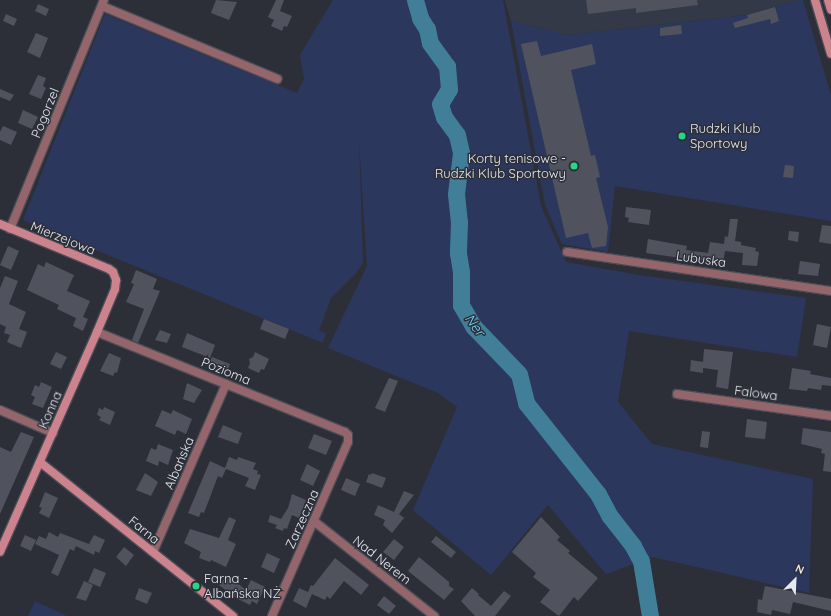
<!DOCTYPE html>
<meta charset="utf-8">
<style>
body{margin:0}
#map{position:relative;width:831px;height:616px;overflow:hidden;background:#2c2f38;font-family:Quicksand,sans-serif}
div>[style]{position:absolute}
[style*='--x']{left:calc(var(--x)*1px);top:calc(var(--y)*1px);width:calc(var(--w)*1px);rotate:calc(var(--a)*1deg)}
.built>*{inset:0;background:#343947}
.green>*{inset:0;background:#2c375d}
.river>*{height:17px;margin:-8.5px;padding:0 8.5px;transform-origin:8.5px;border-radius:8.5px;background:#417f98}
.building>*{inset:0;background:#50535d}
.roads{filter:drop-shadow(1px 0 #4a4d55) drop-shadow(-1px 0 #4a4d55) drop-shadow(0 1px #4a4d55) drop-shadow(0 -1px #4a4d55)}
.street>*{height:8px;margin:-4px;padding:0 4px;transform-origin:4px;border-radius:4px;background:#94666c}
.secondary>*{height:8px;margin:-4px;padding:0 4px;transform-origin:4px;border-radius:4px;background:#cd838e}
.dots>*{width:11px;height:11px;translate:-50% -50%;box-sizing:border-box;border:2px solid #2c2f38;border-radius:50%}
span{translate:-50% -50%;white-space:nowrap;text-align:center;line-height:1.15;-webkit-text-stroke:3px #2c2f38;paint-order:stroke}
.street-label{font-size:13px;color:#e7e9ef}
.poi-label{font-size:13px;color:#e7e9ef}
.left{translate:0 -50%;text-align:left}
.right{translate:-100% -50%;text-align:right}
.water-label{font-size:14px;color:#76d5fb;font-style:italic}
.north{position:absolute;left:775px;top:560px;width:40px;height:40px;-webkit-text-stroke:3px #2c2f38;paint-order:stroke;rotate:24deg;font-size:11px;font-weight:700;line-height:16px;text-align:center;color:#e7e9ef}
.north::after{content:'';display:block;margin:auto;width:14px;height:18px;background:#e7e9ef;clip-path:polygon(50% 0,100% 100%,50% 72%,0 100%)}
</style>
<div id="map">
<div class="built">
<i style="clip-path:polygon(505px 0,798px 0,747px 15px,568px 35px,511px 21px)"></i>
</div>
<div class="green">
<i style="clip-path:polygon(333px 0,503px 0,541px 206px,566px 262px,639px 275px,806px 298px,797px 357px,629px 331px,618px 402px,652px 444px,813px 479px,809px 593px,653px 557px,606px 574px,548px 505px,491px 575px,413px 510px,457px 407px,438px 393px,328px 348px,367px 266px,359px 141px,363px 263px,356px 273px,331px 298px,319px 331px,326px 333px,323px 343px,86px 246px,83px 250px,67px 244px,65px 238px,23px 220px,105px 14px,297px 93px,304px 79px,300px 55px)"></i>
<i style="clip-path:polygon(798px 0,803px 0,831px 95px,831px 221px,615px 186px,608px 252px,562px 244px,545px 205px,511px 21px,568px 35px,747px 15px)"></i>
<i style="clip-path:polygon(35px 601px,67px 616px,28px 616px)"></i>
</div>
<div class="river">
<i style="--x:415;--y:0;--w:19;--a:74"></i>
<i style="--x:420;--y:18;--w:13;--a:58"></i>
<i style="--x:427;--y:29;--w:14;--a:78"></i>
<i style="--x:430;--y:43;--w:29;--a:54"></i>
<i style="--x:447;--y:66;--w:23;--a:85"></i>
<i style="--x:449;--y:89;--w:17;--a:121"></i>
<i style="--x:440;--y:104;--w:14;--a:73"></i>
<i style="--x:444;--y:117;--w:22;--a:54"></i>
<i style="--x:457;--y:135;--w:18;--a:77"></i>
<i style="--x:461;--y:153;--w:41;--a:97"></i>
<i style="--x:456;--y:194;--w:28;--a:84"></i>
<i style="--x:459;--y:222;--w:31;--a:92"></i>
<i style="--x:458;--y:253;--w:19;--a:81"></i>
<i style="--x:461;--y:272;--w:33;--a:90"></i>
<i style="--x:461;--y:305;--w:24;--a:60"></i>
<i style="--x:473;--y:326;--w:66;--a:46.2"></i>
<i style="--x:519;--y:374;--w:30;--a:76"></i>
<i style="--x:526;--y:403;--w:116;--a:51.6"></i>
<i style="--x:598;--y:494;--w:24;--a:62"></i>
<i style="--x:609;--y:515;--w:39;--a:52"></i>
<i style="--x:633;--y:546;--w:17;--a:62"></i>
<i style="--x:641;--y:561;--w:56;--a:80.7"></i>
</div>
<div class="building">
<i style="clip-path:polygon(216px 0,237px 2px,229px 20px,211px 13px)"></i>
<i style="clip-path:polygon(276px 0,284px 0,280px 11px,292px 16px,287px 27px,284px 26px,282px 31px,271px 26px,274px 20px,268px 17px)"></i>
<i style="clip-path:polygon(586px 0,697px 0,698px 5px,636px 13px,636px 8px,588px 14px)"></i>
<i style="clip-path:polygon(38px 4px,49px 9px,46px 16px,35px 11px)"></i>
<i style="clip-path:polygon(775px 7px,779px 21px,771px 24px,770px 19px,735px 28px,733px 23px,748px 18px,747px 15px)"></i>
<i style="clip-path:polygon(6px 14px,17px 19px,14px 26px,3px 21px)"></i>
<i style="clip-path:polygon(681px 25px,682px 34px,660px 36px,660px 28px)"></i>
<i style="clip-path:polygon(36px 33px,48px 38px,40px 58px,27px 52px)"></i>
<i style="clip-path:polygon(537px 41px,541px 56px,592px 44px,596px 64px,571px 70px,591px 156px,595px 155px,600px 177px,596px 178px,608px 227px,606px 246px,592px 248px,588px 233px,566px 238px,521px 44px)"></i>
<i style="clip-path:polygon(38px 75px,46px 78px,43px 86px,46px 88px,41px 99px,29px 94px)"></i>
<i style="clip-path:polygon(0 89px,14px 95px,10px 101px,0 97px)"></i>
<i style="clip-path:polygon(23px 110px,38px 117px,32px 129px,18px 123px)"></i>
<i style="clip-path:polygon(3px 126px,17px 132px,11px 145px,0 140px,0 132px)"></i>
<i style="clip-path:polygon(785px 165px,794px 166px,793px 178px,783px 177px)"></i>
<i style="clip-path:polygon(626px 207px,651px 210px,649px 225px,628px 222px,629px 218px,625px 217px)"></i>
<i style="clip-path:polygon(730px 219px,738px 219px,735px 241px,741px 242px,741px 245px,756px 248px,755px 251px,759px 252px,757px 266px,742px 265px,743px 253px,725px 251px,723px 264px,646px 253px,648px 239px,687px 246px,686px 250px,708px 253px,710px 242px,724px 244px,725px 236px,728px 237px)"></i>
<i style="clip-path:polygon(822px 225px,831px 226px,831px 244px,819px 242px)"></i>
<i style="clip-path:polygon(789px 231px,799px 232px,798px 242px,788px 240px)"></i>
<i style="clip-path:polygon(8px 246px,19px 251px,11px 270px,0 265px)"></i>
<i style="clip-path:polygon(800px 261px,820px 264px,818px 276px,798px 274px)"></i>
<i style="clip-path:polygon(46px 262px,74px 275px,67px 291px,90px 301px,83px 317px,88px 319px,83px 331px,73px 326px,76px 318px,57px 309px,59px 305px,27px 290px,38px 264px,44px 267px)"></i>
<i style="clip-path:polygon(136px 270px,157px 279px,153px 289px,160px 291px,138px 343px,132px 340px,144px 309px,126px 302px,134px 284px,131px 283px)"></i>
<i style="clip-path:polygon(5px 276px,18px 281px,9px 304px,26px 312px,19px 329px,27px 332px,21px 348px,7px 342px,10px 335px,4px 333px,6px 327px,0 324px,0 288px)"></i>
<i style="clip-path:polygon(264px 319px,289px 329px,285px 339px,260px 329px)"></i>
<i style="clip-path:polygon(817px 324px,831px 327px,827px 348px,813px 345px)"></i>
<i style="clip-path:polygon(160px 330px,171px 334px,167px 343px,155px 340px)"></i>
<i style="clip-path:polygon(187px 333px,215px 345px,210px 358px,182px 347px)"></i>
<i style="clip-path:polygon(704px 349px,733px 352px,728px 389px,716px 387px,718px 370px,703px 368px,703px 373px,690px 371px,691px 360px,703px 362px)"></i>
<i style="clip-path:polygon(56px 352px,67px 357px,61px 369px,50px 364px)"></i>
<i style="clip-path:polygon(255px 352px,269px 359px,264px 370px,261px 369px,259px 373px,248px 368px,250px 363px,249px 359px,253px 357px)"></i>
<i style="clip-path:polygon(109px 353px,121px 358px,117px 373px,115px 372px,113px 376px,100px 371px)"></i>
<i style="clip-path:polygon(212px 357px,230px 364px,227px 372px,209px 364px)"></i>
<i style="clip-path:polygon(792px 368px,811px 371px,810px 374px,831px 378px,831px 386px,822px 385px,821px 390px,808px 388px,807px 391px,789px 389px)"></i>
<i style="clip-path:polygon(389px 378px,398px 381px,385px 412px,375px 408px)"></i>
<i style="clip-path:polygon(41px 382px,52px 387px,43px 408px,32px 404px,35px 397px,31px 395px,35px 385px,39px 387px)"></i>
<i style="clip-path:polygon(187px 383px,202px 390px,194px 403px,183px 399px)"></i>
<i style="clip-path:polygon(104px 407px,115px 412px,110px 425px,99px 420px,101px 417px,97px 415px,99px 408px,103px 410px)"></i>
<i style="clip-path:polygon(162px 410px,171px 414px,173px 410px,192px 419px,186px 434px,177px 430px,175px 435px,155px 426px)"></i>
<i style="clip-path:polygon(747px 419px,767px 422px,765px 439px,745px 437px)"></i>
<i style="clip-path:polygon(223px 425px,242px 433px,238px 444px,218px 437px)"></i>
<i style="clip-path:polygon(803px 428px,831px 432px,831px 472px,823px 471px,825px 454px,821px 453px,822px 449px,801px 444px)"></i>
<i style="clip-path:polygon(702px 431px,710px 432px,708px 448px,700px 447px)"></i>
<i style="clip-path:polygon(21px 432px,34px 437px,0 514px,0 447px,11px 452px)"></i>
<i style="clip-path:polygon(314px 434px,332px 441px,326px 455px,308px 448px)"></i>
<i style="clip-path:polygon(158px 444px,173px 450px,168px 465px,159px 461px,158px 466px,146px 461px,151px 448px,156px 450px)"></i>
<i style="clip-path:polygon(229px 457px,237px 460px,238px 457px,256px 463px,253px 469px,258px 471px,257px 474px,261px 475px,255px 490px,245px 486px,249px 478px,226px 469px,222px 478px,218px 476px,204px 513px,201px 512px,199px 517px,188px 513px,210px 461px,225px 468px)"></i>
<i style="clip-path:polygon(307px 464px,320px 471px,313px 486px,300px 480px)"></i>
<i style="clip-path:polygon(145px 473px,158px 482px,151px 496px,136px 490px)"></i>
<i style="clip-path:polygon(372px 473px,386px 478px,382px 488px,366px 482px,369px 474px,371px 475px)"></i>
<i style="clip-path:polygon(346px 478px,360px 484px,355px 496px,341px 490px)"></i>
<i style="clip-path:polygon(404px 491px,414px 495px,399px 514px,404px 518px,392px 533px,383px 525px,385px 520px,374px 515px,378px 505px,394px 512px)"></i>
<i style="clip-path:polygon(45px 492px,58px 498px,49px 518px,39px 513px,42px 508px,39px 507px)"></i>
<i style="clip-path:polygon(292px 494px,306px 500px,299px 518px,292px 515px,287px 529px,284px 528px,283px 531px,275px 528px,277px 525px,268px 522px,270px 515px,281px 519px,288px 508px)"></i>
<i style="clip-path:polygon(229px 517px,236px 520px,228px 540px,236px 544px,226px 567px,211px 560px,210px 562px,199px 558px,201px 552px,184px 543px,190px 529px,219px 538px)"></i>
<i style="clip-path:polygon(541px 517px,560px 537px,557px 540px,570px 551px,568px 553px,598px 578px,578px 601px,574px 597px,559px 616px,540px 602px,550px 590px,533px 577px,536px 573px,512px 552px)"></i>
<i style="clip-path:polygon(49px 532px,58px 537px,60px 533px,89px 544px,94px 535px,105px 540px,99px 553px,95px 551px,94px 555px,76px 546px,74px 551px,70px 549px,58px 576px,51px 573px,59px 555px,35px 544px,39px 536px,46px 539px)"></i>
<i style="clip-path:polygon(25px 535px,36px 540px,31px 551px,20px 546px)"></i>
<i style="clip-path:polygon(436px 536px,456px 552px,451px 558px,431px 542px)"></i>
<i style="clip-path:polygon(394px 539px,404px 547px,394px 560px,383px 552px)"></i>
<i style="clip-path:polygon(124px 547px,134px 555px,126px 566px,116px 557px)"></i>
<i style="clip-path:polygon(267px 553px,280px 559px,274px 573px,261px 567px)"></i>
<i style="clip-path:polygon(419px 557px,449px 582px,449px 586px,454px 589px,444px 600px,408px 571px)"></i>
<i style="clip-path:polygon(335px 558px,369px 585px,361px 595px,344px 581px,330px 599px,327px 596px,325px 600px,312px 594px,306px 608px,293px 601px,299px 588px,308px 592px,311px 585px,313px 586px)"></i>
<i style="clip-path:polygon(94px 568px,106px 573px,100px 587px,88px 582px)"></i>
<i style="clip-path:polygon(227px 575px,246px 590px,251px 580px,265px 587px,257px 604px,252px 601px,250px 605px,236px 598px,219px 585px)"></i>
<i style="clip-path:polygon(84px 581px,93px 585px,86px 601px,76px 598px)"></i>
<i style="clip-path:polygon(765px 586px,831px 599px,831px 611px,793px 602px,790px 614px,772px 610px,771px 615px,757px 612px,758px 599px,762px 600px)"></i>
<i style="clip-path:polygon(139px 588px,152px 593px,147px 604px,135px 599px)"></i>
<i style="clip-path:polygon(472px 588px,479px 594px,478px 595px,491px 606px,504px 591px,511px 596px,495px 616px,475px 616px,461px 601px)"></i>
<i style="clip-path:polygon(384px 596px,396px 606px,389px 614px,377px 605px)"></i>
</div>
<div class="roads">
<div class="street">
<i style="--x:102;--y:6;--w:190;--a:22.6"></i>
<i style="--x:10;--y:229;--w:248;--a:-67.7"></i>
<i style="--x:567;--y:252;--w:267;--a:8.4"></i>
<i style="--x:97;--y:332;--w:267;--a:22"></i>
<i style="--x:345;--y:432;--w:4;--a:45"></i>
<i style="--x:348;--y:435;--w:7;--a:90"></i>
<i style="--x:348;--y:442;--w:190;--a:113.6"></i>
<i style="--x:677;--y:394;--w:156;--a:8.1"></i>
<i style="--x:0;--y:410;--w:58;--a:23.5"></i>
<i style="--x:315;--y:522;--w:152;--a:38.3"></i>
<i style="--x:153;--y:552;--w:183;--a:-66.5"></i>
</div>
<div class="secondary">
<i style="--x:815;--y:0;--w:56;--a:73.5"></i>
<i style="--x:828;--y:0;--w:10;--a:73"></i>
<i style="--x:0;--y:224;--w:118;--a:22.4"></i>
<i style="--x:109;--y:269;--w:5;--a:37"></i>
<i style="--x:113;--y:272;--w:9;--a:69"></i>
<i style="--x:116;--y:280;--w:9;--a:96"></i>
<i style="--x:115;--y:289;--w:47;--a:112.7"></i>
<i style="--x:97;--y:332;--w:240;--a:113.8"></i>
<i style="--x:40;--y:462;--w:247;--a:38.6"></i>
</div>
</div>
<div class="dots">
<i style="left:682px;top:136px;background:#22d887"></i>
<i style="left:574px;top:166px;background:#22d887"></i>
<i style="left:196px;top:586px;background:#22d887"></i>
</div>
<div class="street-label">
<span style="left:45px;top:113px;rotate:-68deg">Pogorzel</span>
<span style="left:63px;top:238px;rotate:22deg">Mierzejowa</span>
<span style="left:701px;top:259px;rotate:8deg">Lubuska</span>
<span style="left:226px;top:371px;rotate:22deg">Pozioma</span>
<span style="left:756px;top:393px;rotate:8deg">Falowa</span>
<span style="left:50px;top:410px;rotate:-66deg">Konna</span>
<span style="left:179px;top:463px;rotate:-67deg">Albańska</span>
<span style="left:302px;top:519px;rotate:-66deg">Zarzeczna</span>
<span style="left:144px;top:530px;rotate:39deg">Farna</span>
<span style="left:382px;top:560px;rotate:38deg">Nad Nerem</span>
</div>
<div class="poi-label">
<span class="left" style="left:690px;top:136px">Rudzki Klub<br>Sportowy</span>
<span class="right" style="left:566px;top:166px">Korty tenisowe -<br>Rudzki Klub Sportowy</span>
<span class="left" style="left:204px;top:586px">Farna -<br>Albańska NŻ</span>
</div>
<div class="water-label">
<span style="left:475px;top:325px;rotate:53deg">Ner</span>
</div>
<div class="north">N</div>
</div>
